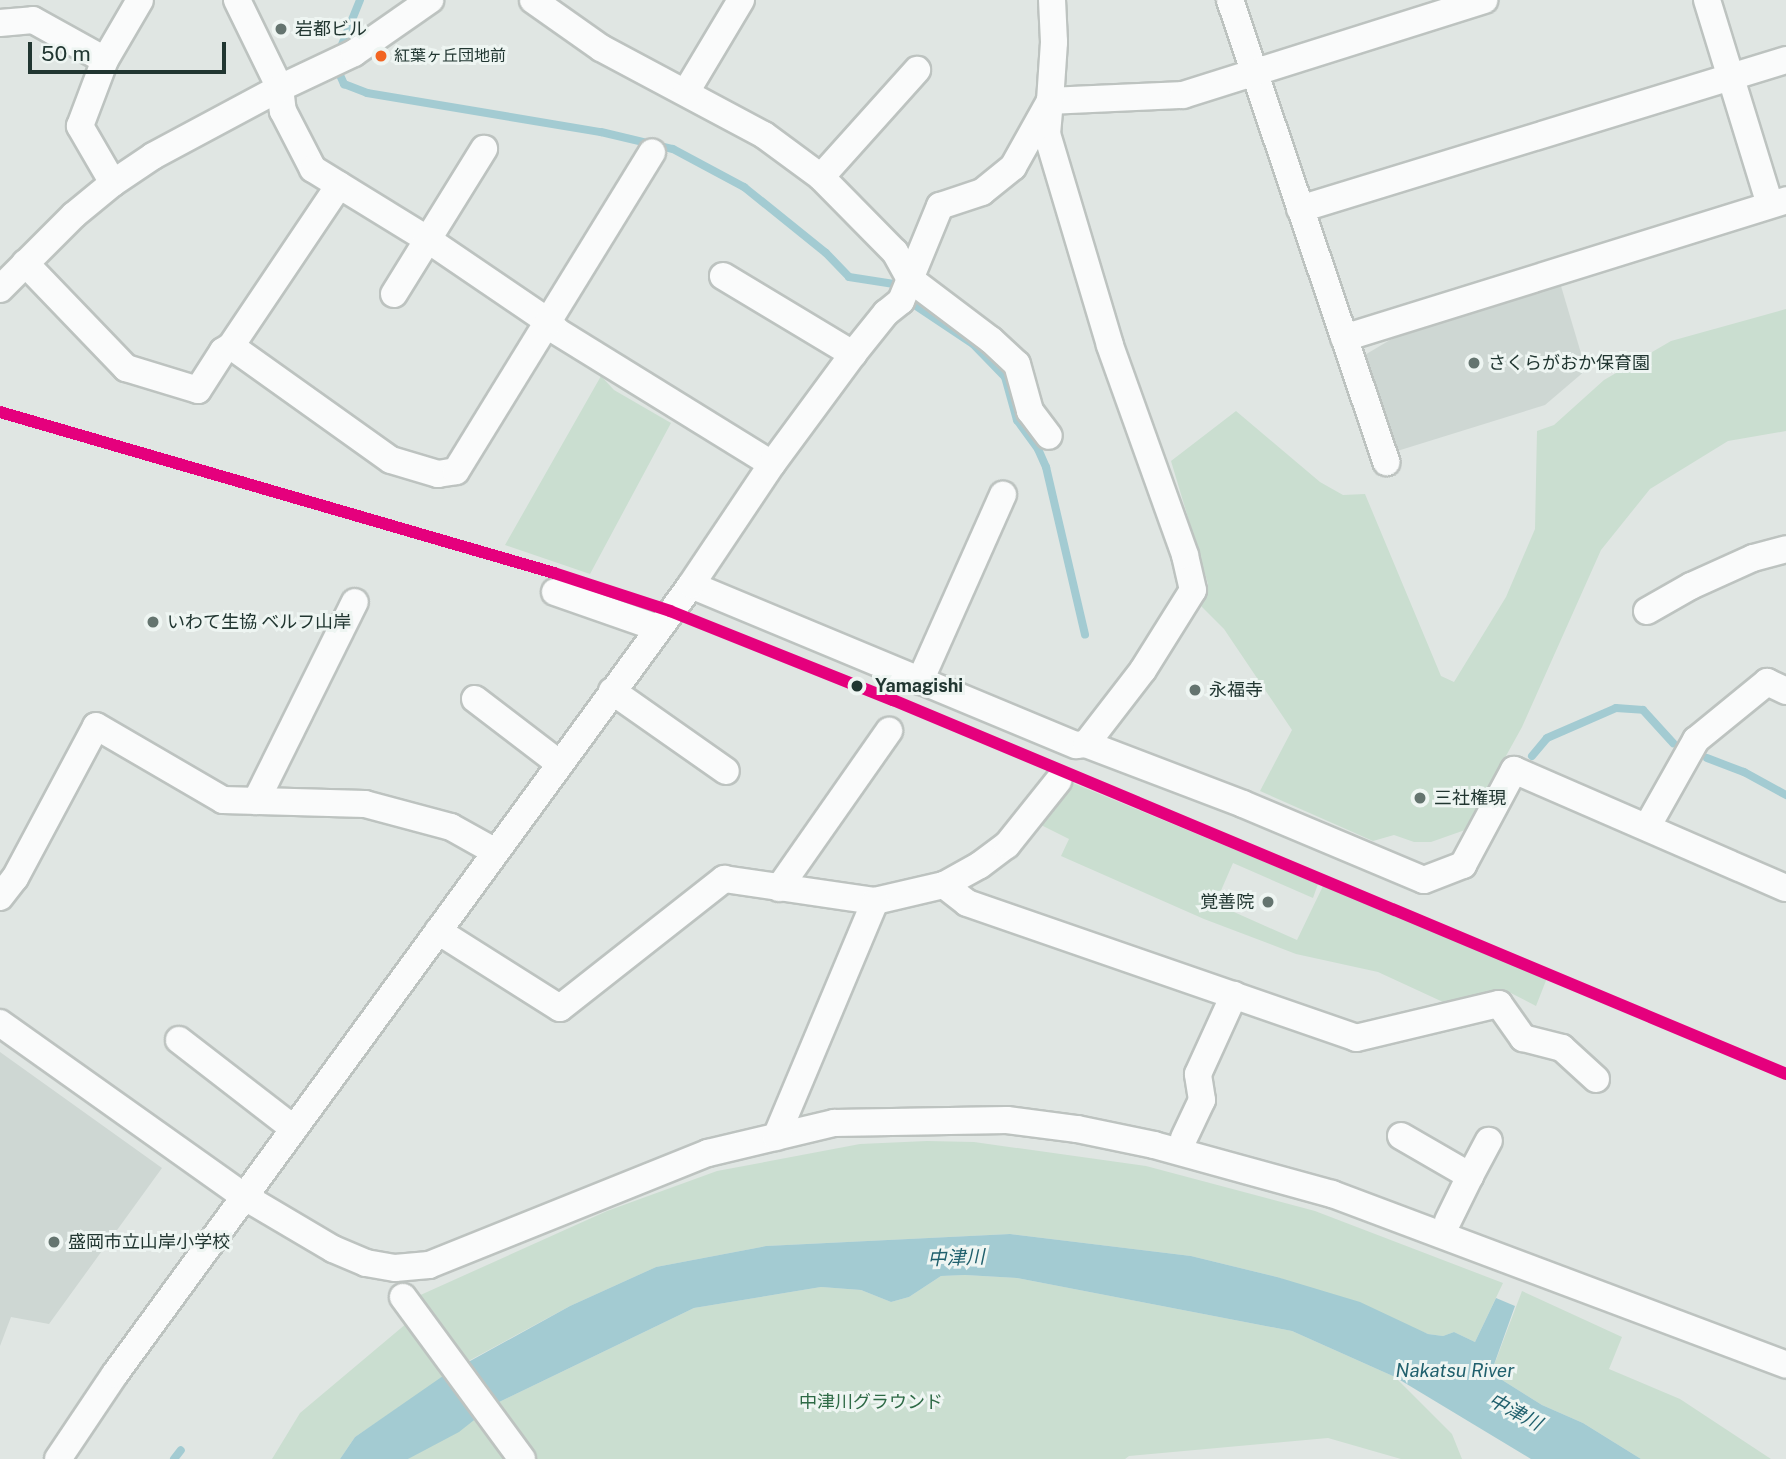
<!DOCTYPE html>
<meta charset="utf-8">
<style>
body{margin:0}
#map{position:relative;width:1786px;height:1459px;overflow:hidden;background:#e0e6e3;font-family:"Public Sans","Noto Sans JP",sans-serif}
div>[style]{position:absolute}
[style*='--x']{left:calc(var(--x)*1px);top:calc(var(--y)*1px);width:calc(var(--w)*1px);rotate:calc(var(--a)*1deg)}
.built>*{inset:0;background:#ced7d3}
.green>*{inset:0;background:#caded0}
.water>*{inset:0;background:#a3cbd2}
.stream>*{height:8px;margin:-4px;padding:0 4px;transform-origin:4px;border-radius:4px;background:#a3cbd2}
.roads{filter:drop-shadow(2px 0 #bdc3c0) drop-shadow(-2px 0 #bdc3c0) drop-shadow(0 2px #bdc3c0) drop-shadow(0 -2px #bdc3c0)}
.minor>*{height:26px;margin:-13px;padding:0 13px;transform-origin:13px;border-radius:13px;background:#fafbfb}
.rail-1>*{height:12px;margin:-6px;padding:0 6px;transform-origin:6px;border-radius:6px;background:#e5007d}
.dots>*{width:19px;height:19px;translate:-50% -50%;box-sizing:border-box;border:4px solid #eef5f2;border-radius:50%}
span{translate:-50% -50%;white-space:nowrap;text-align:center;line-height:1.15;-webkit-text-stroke:6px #eef5f2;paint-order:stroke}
.bus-label{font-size:16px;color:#213631}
.left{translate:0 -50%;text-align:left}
.poi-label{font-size:18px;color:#213631}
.right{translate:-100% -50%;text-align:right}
.stop-label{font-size:18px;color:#213631;font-weight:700}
.park-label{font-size:18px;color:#2e6a46}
.water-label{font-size:19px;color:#20606d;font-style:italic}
.scale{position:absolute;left:28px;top:42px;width:198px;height:32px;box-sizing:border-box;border:4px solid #213631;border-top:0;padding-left:9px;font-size:21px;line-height:24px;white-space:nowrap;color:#213631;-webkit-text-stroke:5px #eef5f2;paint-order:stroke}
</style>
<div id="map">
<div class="built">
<i style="clip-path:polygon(1561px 286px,1586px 370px,1545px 405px,1394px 452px,1363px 356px,1390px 340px,1430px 324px)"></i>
<i style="clip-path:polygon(0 1052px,162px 1168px,49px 1324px,11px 1317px,0 1346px)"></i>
</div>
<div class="green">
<i style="clip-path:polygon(1786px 309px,1786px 431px,1728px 441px,1650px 489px,1601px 550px,1522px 727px,1465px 830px,1431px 842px,1414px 842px,1394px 835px,1373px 841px,1260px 791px,1292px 730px,1224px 629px,1201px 606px,1208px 584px,1171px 461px,1236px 411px,1320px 482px,1343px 495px,1365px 494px,1441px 676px,1454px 682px,1506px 597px,1535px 529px,1537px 431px,1554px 425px,1604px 380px,1671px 341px)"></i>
<i style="clip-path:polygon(601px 376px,614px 390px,671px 423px,590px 574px,505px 545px)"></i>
<i style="clip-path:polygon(1068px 781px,1318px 884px,1313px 898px,1233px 863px,1216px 902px,1225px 908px,1297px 940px,1323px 886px,1547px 978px,1536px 1006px,1503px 989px,1443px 1002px,1378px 972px,1296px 954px,1204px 919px,1061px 856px,1069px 839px,1041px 825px)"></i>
<i style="clip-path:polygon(927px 1141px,974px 1142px,1146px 1166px,1315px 1211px,1503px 1283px,1475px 1342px,1454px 1332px,1443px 1336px,1428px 1334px,1277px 1277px,1191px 1256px,1010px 1234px,766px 1246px,656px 1267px,570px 1306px,463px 1364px,458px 1360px,454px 1344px,416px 1297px,607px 1211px,717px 1171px,860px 1144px)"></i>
<i style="clip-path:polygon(965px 1275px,1017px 1278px,1292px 1331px,1395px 1377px,1452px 1434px,1462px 1459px,1401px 1459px,1328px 1438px,1129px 1456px,1125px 1459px,531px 1459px,493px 1405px,694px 1308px,821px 1287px,861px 1290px,891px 1302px,909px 1297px,941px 1276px)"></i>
<i style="clip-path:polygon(1522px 1291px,1622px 1337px,1609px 1369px,1680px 1399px,1771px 1459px,1641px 1459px,1583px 1423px,1542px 1405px,1491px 1373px)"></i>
<i style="clip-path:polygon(407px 1323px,451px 1372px,355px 1437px,340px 1459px,272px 1459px,300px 1413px)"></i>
<i style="clip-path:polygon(481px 1415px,513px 1459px,408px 1459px,413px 1455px)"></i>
</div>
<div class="water">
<i style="clip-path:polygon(1010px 1234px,1191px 1256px,1277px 1277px,1360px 1302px,1428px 1334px,1443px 1336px,1454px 1332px,1475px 1342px,1496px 1298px,1515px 1306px,1491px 1373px,1542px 1405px,1583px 1423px,1641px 1459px,1531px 1459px,1395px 1377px,1292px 1331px,1017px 1278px,965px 1275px,941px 1276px,909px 1297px,891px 1302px,861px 1290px,821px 1287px,694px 1308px,493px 1405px,459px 1432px,408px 1459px,340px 1459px,355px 1437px,443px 1376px,570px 1306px,656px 1267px,766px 1246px)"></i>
</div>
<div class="stream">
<i style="--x:339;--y:52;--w:56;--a:-68"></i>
<i style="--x:336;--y:66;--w:20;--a:66"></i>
<i style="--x:344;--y:84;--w:25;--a:21"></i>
<i style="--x:367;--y:93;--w:237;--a:9.5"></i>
<i style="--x:601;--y:132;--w:74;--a:13.3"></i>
<i style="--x:673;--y:149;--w:81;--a:28.2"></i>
<i style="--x:744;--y:187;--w:105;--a:38.8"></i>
<i style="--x:826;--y:253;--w:33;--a:46"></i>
<i style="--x:849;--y:277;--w:52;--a:8.9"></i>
<i style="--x:910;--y:302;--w:76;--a:33.7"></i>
<i style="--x:973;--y:344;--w:46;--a:45.9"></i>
<i style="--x:1005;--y:377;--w:45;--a:74.4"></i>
<i style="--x:1017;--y:420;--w:36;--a:54"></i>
<i style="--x:1038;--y:449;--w:20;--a:66"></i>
<i style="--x:1046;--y:467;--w:172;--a:76.9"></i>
<i style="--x:1532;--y:756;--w:23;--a:-50"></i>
<i style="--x:1547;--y:738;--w:75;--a:-23.5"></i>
<i style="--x:1616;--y:708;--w:27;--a:4"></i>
<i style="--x:1643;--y:710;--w:45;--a:47.7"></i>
<i style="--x:1707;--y:758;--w:40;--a:21"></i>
<i style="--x:1744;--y:772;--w:48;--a:28.7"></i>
<i style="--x:174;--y:1459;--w:11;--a:-52"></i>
</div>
<div class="roads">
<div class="minor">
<i style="--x:237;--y:0;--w:98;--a:64"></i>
<i style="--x:280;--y:88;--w:23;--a:83"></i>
<i style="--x:283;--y:111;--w:65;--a:62.7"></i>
<i style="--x:313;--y:169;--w:134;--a:31.6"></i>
<i style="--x:427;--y:239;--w:148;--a:34.2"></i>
<i style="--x:549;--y:322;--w:13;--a:48"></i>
<i style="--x:558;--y:332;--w:251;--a:31.7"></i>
<i style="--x:533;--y:0;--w:83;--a:35.2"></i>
<i style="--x:601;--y:48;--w:185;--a:28.1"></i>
<i style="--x:764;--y:135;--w:71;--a:36.4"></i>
<i style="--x:821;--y:177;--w:105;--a:45.4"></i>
<i style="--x:895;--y:252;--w:31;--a:61"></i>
<i style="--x:910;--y:279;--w:101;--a:37"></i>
<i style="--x:991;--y:340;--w:35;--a:43"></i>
<i style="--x:1017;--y:364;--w:49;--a:74.5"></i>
<i style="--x:1030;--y:411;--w:31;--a:53"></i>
<i style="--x:1230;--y:0;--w:488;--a:71.3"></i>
<i style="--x:1707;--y:0;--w:214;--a:72.9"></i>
<i style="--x:0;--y:23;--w:33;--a:-5"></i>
<i style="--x:33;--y:20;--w:82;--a:29.1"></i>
<i style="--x:686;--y:92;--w:107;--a:-59.1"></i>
<i style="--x:821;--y:177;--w:144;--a:-48.1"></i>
<i style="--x:113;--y:183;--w:66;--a:-120.1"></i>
<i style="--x:80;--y:126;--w:71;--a:-69.3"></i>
<i style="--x:105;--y:60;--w:69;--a:-59.7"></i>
<i style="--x:1300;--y:209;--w:508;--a:-17.04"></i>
<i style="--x:25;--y:263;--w:146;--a:46.1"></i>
<i style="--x:126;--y:368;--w:75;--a:17"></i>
<i style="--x:198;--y:390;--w:46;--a:-57.3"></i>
<i style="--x:223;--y:351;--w:9;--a:-32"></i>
<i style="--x:231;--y:346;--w:194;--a:-56.1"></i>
<i style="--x:723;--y:276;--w:152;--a:31"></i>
<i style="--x:0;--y:289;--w:105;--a:-45"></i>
<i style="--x:74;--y:215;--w:50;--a:-39.4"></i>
<i style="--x:113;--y:183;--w:48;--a:-34"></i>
<i style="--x:153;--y:156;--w:144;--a:-28.2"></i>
<i style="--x:280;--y:88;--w:82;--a:-25.3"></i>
<i style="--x:354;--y:53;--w:93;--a:-34.9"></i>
<i style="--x:394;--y:294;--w:171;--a:-58.2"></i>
<i style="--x:1344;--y:338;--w:463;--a:-17.3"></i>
<i style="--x:231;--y:346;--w:196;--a:35.5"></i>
<i style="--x:391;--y:460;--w:49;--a:16.6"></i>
<i style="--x:438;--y:474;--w:18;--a:-9"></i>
<i style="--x:456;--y:471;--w:374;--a:-58.4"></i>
<i style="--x:691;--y:585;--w:417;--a:22.6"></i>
<i style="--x:1076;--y:745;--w:10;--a:-6"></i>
<i style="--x:1086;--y:744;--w:168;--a:20.9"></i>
<i style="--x:1243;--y:804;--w:196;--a:22.8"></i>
<i style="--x:1424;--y:880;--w:42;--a:-21"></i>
<i style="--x:1463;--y:865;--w:108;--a:-61.8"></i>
<i style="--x:1514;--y:770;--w:296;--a:23.5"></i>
<i style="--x:555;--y:592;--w:109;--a:19.3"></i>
<i style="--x:1647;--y:611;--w:51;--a:-29.6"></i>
<i style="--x:1691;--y:586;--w:68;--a:-24.3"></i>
<i style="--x:1753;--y:558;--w:34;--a:-15"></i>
<i style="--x:920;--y:681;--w:204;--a:-66"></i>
<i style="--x:612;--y:691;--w:139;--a:35.1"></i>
<i style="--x:475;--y:699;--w:107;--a:37.4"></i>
<i style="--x:1086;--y:744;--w:93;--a:-52.4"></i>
<i style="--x:1143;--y:670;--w:94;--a:-58"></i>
<i style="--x:1193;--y:590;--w:36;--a:-103"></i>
<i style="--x:1185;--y:555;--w:223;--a:-109.7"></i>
<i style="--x:1110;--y:345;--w:220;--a:-106.6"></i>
<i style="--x:1047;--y:134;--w:33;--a:-85"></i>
<i style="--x:1050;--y:101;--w:133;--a:-2.6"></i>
<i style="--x:1183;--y:95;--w:316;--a:-17.5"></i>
<i style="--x:256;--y:801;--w:222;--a:-63.6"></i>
<i style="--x:1647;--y:827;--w:100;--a:-60.6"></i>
<i style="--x:1696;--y:740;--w:92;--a:-39.2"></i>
<i style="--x:1767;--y:682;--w:21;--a:25"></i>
<i style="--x:944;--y:885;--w:29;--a:38"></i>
<i style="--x:967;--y:903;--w:412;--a:19.1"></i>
<i style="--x:1356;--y:1038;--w:147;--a:-13.4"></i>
<i style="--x:1499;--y:1004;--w:42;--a:54.8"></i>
<i style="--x:1523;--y:1038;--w:40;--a:14.4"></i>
<i style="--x:1562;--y:1048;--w:46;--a:42.4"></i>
<i style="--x:779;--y:888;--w:192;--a:-55"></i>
<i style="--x:0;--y:897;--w:24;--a:-52"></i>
<i style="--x:15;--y:878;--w:172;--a:-61.9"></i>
<i style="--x:96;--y:726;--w:147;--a:30.2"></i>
<i style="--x:223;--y:800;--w:142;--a:1.6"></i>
<i style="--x:365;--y:804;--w:89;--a:15"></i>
<i style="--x:451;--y:827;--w:51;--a:29.1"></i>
<i style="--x:438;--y:931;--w:144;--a:32.3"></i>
<i style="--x:560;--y:1008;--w:209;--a:-38.2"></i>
<i style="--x:724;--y:879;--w:153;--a:8.3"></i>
<i style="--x:875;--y:901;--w:71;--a:-13.1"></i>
<i style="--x:944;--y:885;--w:41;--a:-29.1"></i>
<i style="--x:980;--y:865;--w:34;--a:-37"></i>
<i style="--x:1007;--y:845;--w:82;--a:-51.4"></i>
<i style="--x:0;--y:1023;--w:301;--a:35.4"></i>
<i style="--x:245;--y:1197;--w:102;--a:30.6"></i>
<i style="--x:333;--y:1249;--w:36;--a:23"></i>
<i style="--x:366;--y:1263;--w:29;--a:10"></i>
<i style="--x:395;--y:1268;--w:34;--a:-5"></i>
<i style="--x:429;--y:1265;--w:301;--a:-21.9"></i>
<i style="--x:708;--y:1153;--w:130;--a:-13.4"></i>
<i style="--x:834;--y:1123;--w:173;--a:-1"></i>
<i style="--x:1007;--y:1120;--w:71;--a:7.3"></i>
<i style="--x:1077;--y:1129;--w:79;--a:11.7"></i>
<i style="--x:1154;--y:1145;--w:185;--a:15.4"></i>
<i style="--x:1332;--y:1194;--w:485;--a:20.6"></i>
<i style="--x:179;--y:1040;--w:145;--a:37.7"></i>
<i style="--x:1401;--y:1136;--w:80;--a:30.1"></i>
<i style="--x:1470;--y:1176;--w:50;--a:116.1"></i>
<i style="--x:776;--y:1137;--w:256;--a:-67.2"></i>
<i style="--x:1184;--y:1138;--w:42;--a:-64.7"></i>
<i style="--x:1202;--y:1100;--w:26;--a:-99"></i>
<i style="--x:1198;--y:1074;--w:87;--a:-65.5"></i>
<i style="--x:1470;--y:1176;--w:40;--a:-62"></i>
<i style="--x:403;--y:1297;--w:201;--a:53.7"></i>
<i style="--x:58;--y:1459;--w:102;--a:-56.2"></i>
<i style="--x:115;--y:1374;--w:977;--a:-53.87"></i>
<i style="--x:691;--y:585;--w:146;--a:-56.2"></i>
<i style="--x:772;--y:464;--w:137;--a:-53.6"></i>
<i style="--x:853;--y:354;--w:53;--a:-51.2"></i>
<i style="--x:886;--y:313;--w:19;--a:-39"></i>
<i style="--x:901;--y:301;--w:103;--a:-67.7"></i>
<i style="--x:940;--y:206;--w:44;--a:-18.4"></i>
<i style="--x:982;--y:192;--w:40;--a:-39"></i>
<i style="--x:1013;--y:167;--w:76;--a:-60.7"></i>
<i style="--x:1050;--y:101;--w:59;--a:-86.1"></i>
<i style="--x:1054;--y:42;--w:42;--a:-92.7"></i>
</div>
</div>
<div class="rail-1">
<i style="--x:0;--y:412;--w:577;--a:16.2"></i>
<i style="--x:554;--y:573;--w:122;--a:18.1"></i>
<i style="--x:670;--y:611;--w:240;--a:21.8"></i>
<i style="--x:893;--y:700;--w:968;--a:22.72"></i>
</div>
<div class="dots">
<i style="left:281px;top:29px;background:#64746f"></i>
<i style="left:381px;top:56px;background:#f26522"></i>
<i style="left:1474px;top:363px;background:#64746f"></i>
<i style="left:153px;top:622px;background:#64746f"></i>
<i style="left:857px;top:686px;background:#213631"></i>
<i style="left:1195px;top:690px;background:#64746f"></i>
<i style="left:1420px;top:798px;background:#64746f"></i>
<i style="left:1268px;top:902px;background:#64746f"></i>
<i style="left:54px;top:1242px;background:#64746f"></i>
</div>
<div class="bus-label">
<span class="left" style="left:394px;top:56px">紅葉ヶ丘団地前</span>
</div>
<div class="poi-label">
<span class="left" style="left:295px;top:29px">岩都ビル</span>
<span class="left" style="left:1488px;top:363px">さくらがおか保育園</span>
<span class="left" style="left:167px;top:622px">いわて生協 ベルフ山岸</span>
<span class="left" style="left:1209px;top:690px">永福寺</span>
<span class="left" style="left:1434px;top:798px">三社権現</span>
<span class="right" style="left:1254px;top:902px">覚善院</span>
<span class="left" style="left:68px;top:1242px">盛岡市立山岸小学校</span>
</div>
<div class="stop-label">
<span class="left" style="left:875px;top:686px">Yamagishi</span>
</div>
<div class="park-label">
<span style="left:871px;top:1402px">中津川グラウンド</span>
</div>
<div class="water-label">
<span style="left:956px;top:1258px;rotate:-2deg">中津川</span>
<span style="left:1455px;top:1371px">Nakatsu River</span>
<span style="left:1515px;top:1412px;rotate:28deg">中津川</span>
</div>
<div class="scale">50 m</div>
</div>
